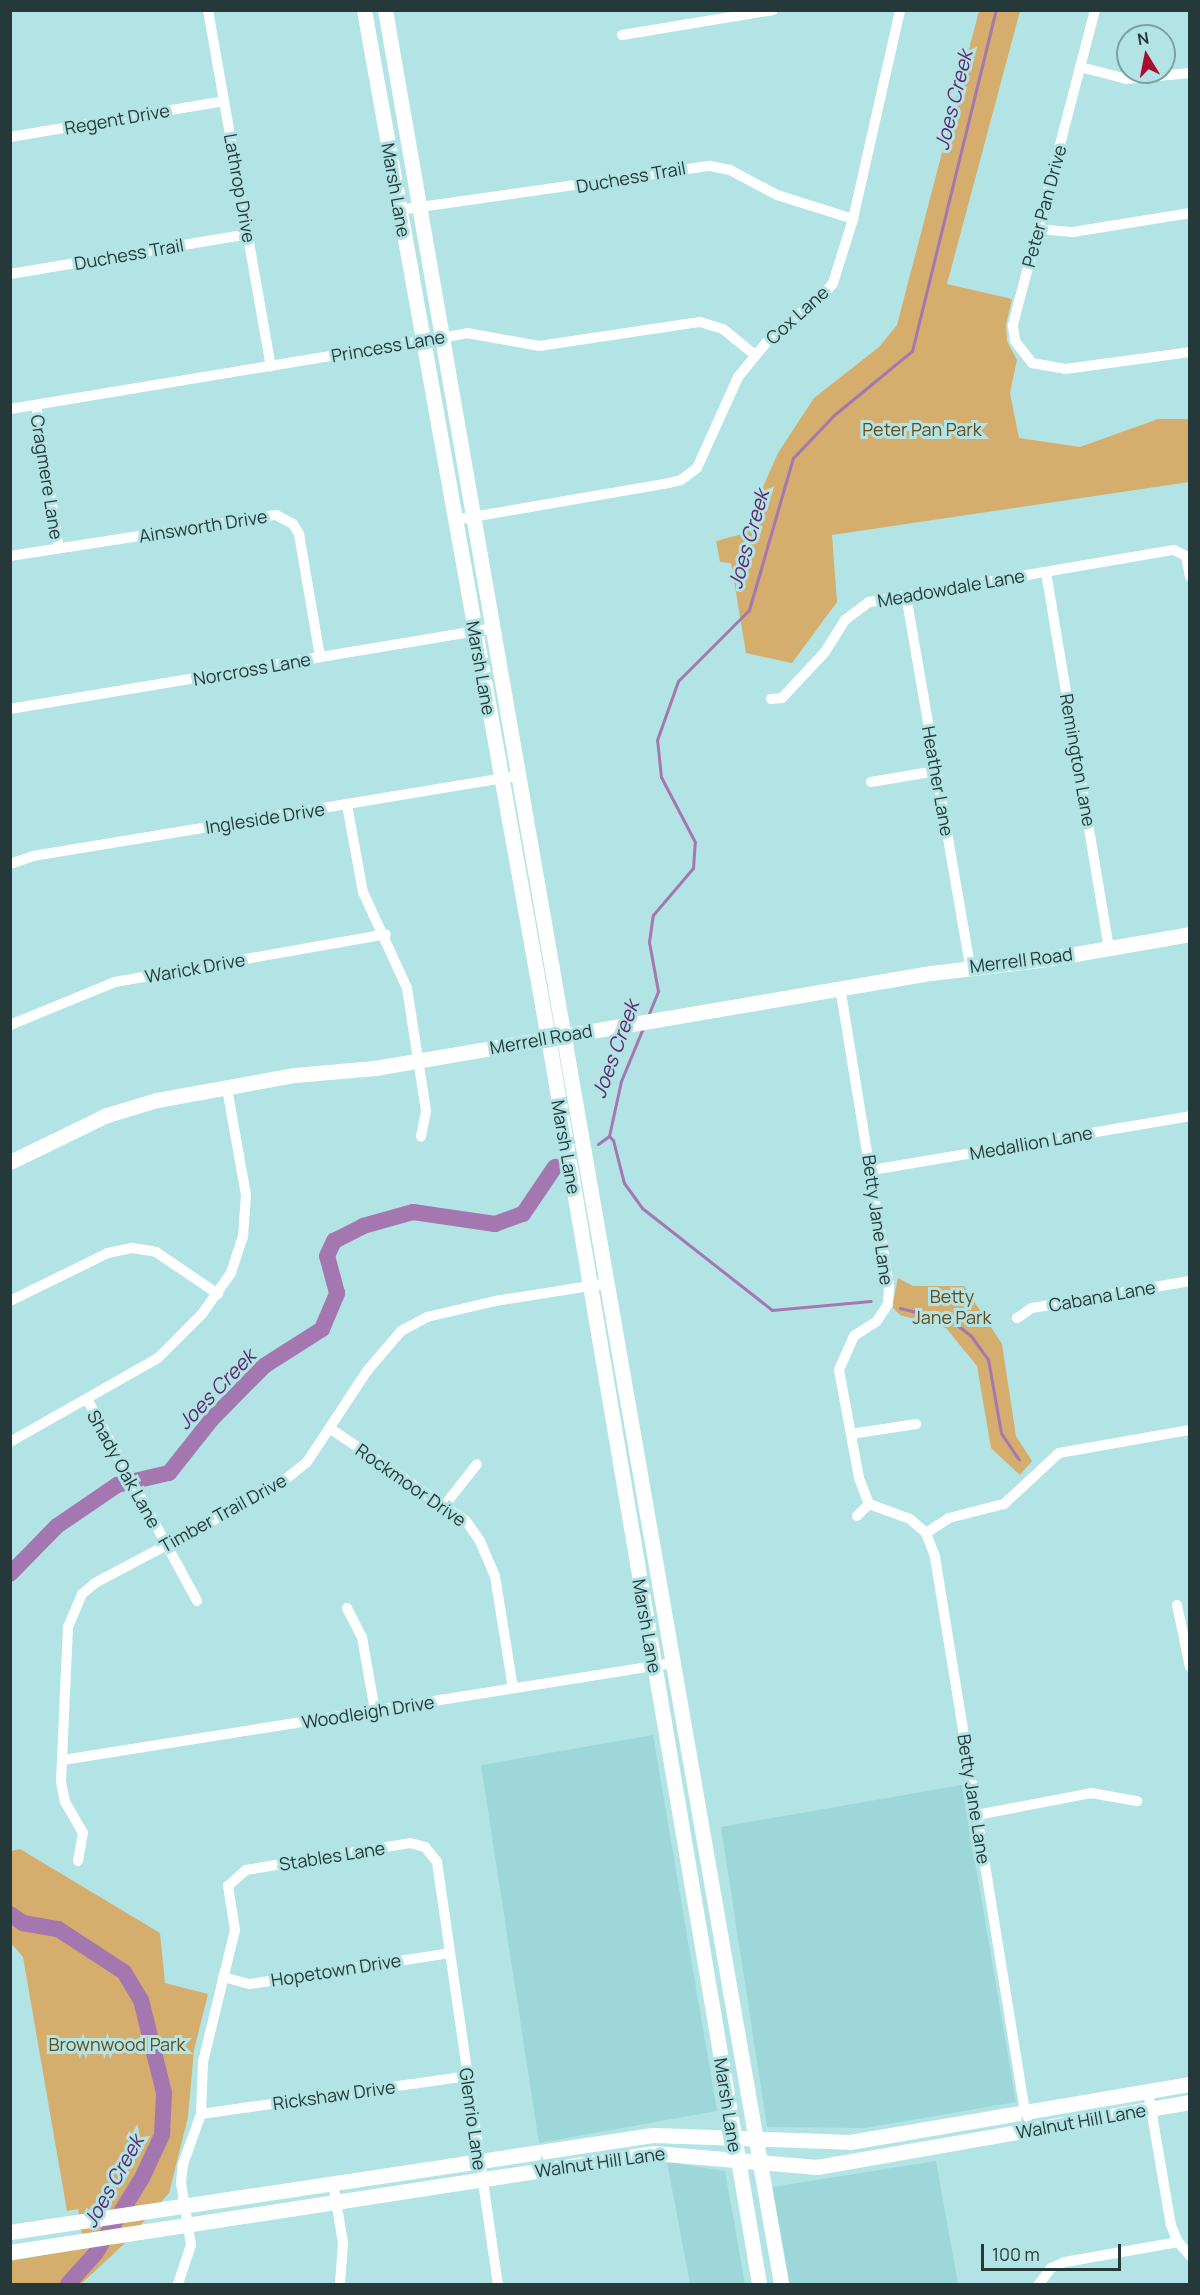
<!DOCTYPE html>
<style>
body{margin:0}
#map{position:relative;width:1200px;height:2295px;overflow:hidden;background:#b3e4e5;font-family:Manrope,sans-serif}
div>[style]{position:absolute}
[style*='--x']{left:calc(var(--x)*1px);top:calc(var(--y)*1px);width:calc(var(--w)*1px);rotate:calc(var(--a)*1deg)}
.built>*{inset:0;background:#9ed7d9}
.green>*{inset:0;background:#d5ad6d}
.stream>*{height:3px;margin:-1.5px;padding:0 1.5px;transform-origin:1.5px;border-radius:1.5px;background:#a477b0}
.river>*{height:16px;margin:-8px;padding:0 8px;transform-origin:8px;border-radius:8px;background:#a477b0}
.street>*{height:10px;margin:-5px;padding:0 5px;transform-origin:5px;border-radius:5px;background:#fff}
.secondary>*{height:15px;margin:-7.5px;padding:0 7.5px;transform-origin:7.5px;border-radius:7.5px;background:#fff}
span{translate:-50% -50%;white-space:nowrap;text-align:center;line-height:1.15;-webkit-text-stroke:6px #b3e4e5;paint-order:stroke}
.street-label{font-size:18px;color:#26393a}
.park-label{font-size:18px;color:#664a17}
.water-label{font-size:20px;color:#5e266d;font-style:italic}
.frame{position:absolute;inset:0;border:12px solid #26393a;pointer-events:none}
.north{position:absolute;left:1116px;top:24px;width:60px;height:60px;box-sizing:border-box;background:#b3e4e5;border:2px solid #7ba0a1;border-radius:50%;rotate:350deg;font-size:16px;font-weight:700;line-height:24px;text-align:center;color:#26393a}
.north::after{content:'';display:block;margin:auto;width:21px;height:27px;background:#a70e30;clip-path:polygon(50% 0,100% 100%,50% 72%,0 100%)}
.scale{position:absolute;left:981px;top:2244px;width:140px;height:27px;box-sizing:border-box;border:3px solid #26393a;border-top:0;padding-left:8px;font-size:18px;line-height:21px;white-space:nowrap;color:#26393a;-webkit-text-stroke:4px #b3e4e5;paint-order:stroke}
</style>
<div id="map">
<div class="built">
<i style="clip-path:polygon(653px 1735px,717px 2111px,539px 2143px,481px 1765px)"></i>
<i style="clip-path:polygon(962px 1785px,1016px 2102px,865px 2128px,767px 2127px,721px 1827px)"></i>
<i style="clip-path:polygon(936px 2161px,958px 2284px,790px 2284px,772px 2187px)"></i>
<i style="clip-path:polygon(667px 2162px,725px 2171px,745px 2284px,690px 2284px)"></i>
</div>
<div class="green">
<i style="clip-path:polygon(979px 11px,1020px 11px,947px 284px,1012px 299px,1006px 325px,1007px 341px,1017px 360px,1010px 393px,1019px 438px,1080px 447px,1158px 419px,1189px 419px,1189px 482px,832px 535px,837px 602px,792px 663px,746px 653px,731px 563px,720px 562px,716px 541px,742px 534px,778px 453px,814px 398px,879px 347px,897px 325px)"></i>
<i style="clip-path:polygon(898px 1278px,913px 1286px,964px 1286px,1002px 1344px,1016px 1436px,1032px 1461px,1020px 1475px,991px 1448px,977px 1366px,946px 1328px,900px 1315px,892px 1307px)"></i>
<i style="clip-path:polygon(20px 1849px,160px 1933px,165px 1983px,208px 1994px,194px 2050px,188px 2117px,169px 2193px,123px 2245px,81px 2284px,11px 2284px,11px 2261px,84px 2248px,78px 2209px,67px 2211px,23px 1957px,11px 1943px,11px 1851px)"></i>
</div>
<div class="stream">
<i style="--x:648;--y:1016;--w:27;--a:-68"></i>
<i style="--x:658;--y:991;--w:50;--a:-100.4"></i>
<i style="--x:649;--y:942;--w:27;--a:-82"></i>
<i style="--x:653;--y:915;--w:62;--a:-49.6"></i>
<i style="--x:693;--y:868;--w:26;--a:-86"></i>
<i style="--x:695;--y:842;--w:73;--a:-117.6"></i>
<i style="--x:661;--y:777;--w:37;--a:-96"></i>
<i style="--x:657;--y:740;--w:63;--a:-70.4"></i>
<i style="--x:678;--y:681;--w:100;--a:-45"></i>
<i style="--x:749;--y:610;--w:158;--a:-73.9"></i>
<i style="--x:793;--y:458;--w:59;--a:-46.4"></i>
<i style="--x:834;--y:415;--w:101;--a:-39.4"></i>
<i style="--x:912;--y:351;--w:351;--a:-76.2"></i>
<i style="--x:609;--y:1136;--w:6;--a:45"></i>
<i style="--x:613;--y:1140;--w:44;--a:75.7"></i>
<i style="--x:624;--y:1183;--w:31;--a:54"></i>
<i style="--x:642;--y:1208;--w:165;--a:38.1"></i>
<i style="--x:772;--y:1310;--w:99;--a:-5.2"></i>
<i style="--x:598;--y:1144;--w:14;--a:-36"></i>
<i style="--x:609;--y:1136;--w:56;--a:-77.7"></i>
<i style="--x:621;--y:1081;--w:57;--a:-67.5"></i>
<i style="--x:900;--y:1308;--w:54;--a:14"></i>
<i style="--x:952;--y:1321;--w:24;--a:38"></i>
<i style="--x:971;--y:1336;--w:29;--a:54"></i>
<i style="--x:988;--y:1359;--w:75;--a:80"></i>
<i style="--x:1001;--y:1433;--w:32;--a:56"></i>
</div>
<div class="river">
<i style="--x:10;--y:1574;--w:67;--a:-45.6"></i>
<i style="--x:57;--y:1526;--w:73;--a:-34.3"></i>
<i style="--x:117;--y:1485;--w:53;--a:-13"></i>
<i style="--x:169;--y:1473;--w:68;--a:-51.6"></i>
<i style="--x:211;--y:1420;--w:76;--a:-45.5"></i>
<i style="--x:264;--y:1366;--w:69;--a:-32.5"></i>
<i style="--x:322;--y:1329;--w:39;--a:-67"></i>
<i style="--x:337;--y:1293;--w:38;--a:-105"></i>
<i style="--x:327;--y:1256;--w:17;--a:-65"></i>
<i style="--x:334;--y:1241;--w:33;--a:-27"></i>
<i style="--x:363;--y:1226;--w:52;--a:-15.6"></i>
<i style="--x:413;--y:1212;--w:83;--a:8.3"></i>
<i style="--x:495;--y:1224;--w:30;--a:-20"></i>
<i style="--x:523;--y:1214;--w:57;--a:-55.8"></i>
<i style="--x:10;--y:1914;--w:16;--a:35"></i>
<i style="--x:23;--y:1923;--w:36;--a:10"></i>
<i style="--x:58;--y:1929;--w:79;--a:33.1"></i>
<i style="--x:124;--y:1972;--w:33;--a:59"></i>
<i style="--x:141;--y:2000;--w:96;--a:76.1"></i>
<i style="--x:164;--y:2093;--w:42;--a:92.7"></i>
<i style="--x:162;--y:2135;--w:47;--a:114.9"></i>
<i style="--x:142;--y:2178;--w:89;--a:121.7"></i>
<i style="--x:95;--y:2254;--w:40;--a:132"></i>
</div>
<div class="street">
<i style="--x:208;--y:10;--w:362;--a:80"></i>
<i style="--x:1095;--y:10;--w:297;--a:104.6"></i>
<i style="--x:1020;--y:297;--w:30;--a:104"></i>
<i style="--x:1013;--y:326;--w:15;--a:82"></i>
<i style="--x:1015;--y:341;--w:28;--a:52"></i>
<i style="--x:1032;--y:363;--w:34;--a:10"></i>
<i style="--x:1065;--y:369;--w:126;--a:-7.7"></i>
<i style="--x:622;--y:35;--w:153;--a:-9.4"></i>
<i style="--x:1080;--y:67;--w:49;--a:14.3"></i>
<i style="--x:1127;--y:79;--w:63;--a:-5.4"></i>
<i style="--x:10;--y:137;--w:217;--a:-9.5"></i>
<i style="--x:399;--y:210;--w:314;--a:-8.1"></i>
<i style="--x:710;--y:166;--w:20;--a:11"></i>
<i style="--x:730;--y:170;--w:53;--a:28"></i>
<i style="--x:777;--y:195;--w:80;--a:17.5"></i>
<i style="--x:1037;--y:229;--w:36;--a:5"></i>
<i style="--x:1073;--y:232;--w:119;--a:-9.2"></i>
<i style="--x:10;--y:274;--w:241;--a:-9.5"></i>
<i style="--x:36;--y:405;--w:145;--a:80.9"></i>
<i style="--x:10;--y:409;--w:463;--a:-9.4"></i>
<i style="--x:467;--y:333;--w:73;--a:10.2"></i>
<i style="--x:539;--y:346;--w:163;--a:-8.5"></i>
<i style="--x:700;--y:322;--w:24;--a:17"></i>
<i style="--x:723;--y:329;--w:41;--a:39.1"></i>
<i style="--x:455;--y:520;--w:217;--a:-9.8"></i>
<i style="--x:669;--y:483;--w:12;--a:-14"></i>
<i style="--x:681;--y:480;--w:20;--a:-37"></i>
<i style="--x:697;--y:468;--w:100;--a:-65.7"></i>
<i style="--x:738;--y:377;--w:52;--a:-50.5"></i>
<i style="--x:771;--y:337;--w:67;--a:-38.9"></i>
<i style="--x:823;--y:295;--w:16;--a:-50"></i>
<i style="--x:833;--y:283;--w:67;--a:-72.6"></i>
<i style="--x:853;--y:219;--w:214;--a:-77.3"></i>
<i style="--x:10;--y:556;--w:269;--a:-8.8"></i>
<i style="--x:276;--y:515;--w:19;--a:28"></i>
<i style="--x:293;--y:524;--w:12;--a:59"></i>
<i style="--x:299;--y:534;--w:125;--a:80.3"></i>
<i style="--x:1046;--y:572;--w:381;--a:80.5"></i>
<i style="--x:906;--y:595;--w:377;--a:80.2"></i>
<i style="--x:771;--y:699;--w:11;--a:-5"></i>
<i style="--x:782;--y:698;--w:63;--a:-46.9"></i>
<i style="--x:825;--y:652;--w:38;--a:-58"></i>
<i style="--x:845;--y:620;--w:30;--a:-37"></i>
<i style="--x:869;--y:602;--w:309;--a:-9.7"></i>
<i style="--x:1174;--y:550;--w:13;--a:27"></i>
<i style="--x:1186;--y:556;--w:21;--a:79"></i>
<i style="--x:10;--y:709;--w:491;--a:-9.5"></i>
<i style="--x:871;--y:782;--w:66;--a:-9.6"></i>
<i style="--x:347;--y:805;--w:88;--a:79.6"></i>
<i style="--x:363;--y:892;--w:106;--a:65.4"></i>
<i style="--x:407;--y:988;--w:124;--a:81.2"></i>
<i style="--x:426;--y:1111;--w:26;--a:101"></i>
<i style="--x:10;--y:864;--w:24;--a:-19"></i>
<i style="--x:33;--y:856;--w:494;--a:-9.4"></i>
<i style="--x:840;--y:987;--w:303;--a:80.7"></i>
<i style="--x:889;--y:1286;--w:18;--a:93"></i>
<i style="--x:888;--y:1304;--w:20;--a:123"></i>
<i style="--x:877;--y:1321;--w:27;--a:147"></i>
<i style="--x:854;--y:1336;--w:37;--a:114"></i>
<i style="--x:839;--y:1370;--w:110;--a:79.5"></i>
<i style="--x:859;--y:1478;--w:28;--a:69"></i>
<i style="--x:869;--y:1504;--w:44;--a:20.1"></i>
<i style="--x:910;--y:1519;--w:21;--a:41"></i>
<i style="--x:926;--y:1533;--w:26;--a:69"></i>
<i style="--x:935;--y:1557;--w:580;--a:80.78"></i>
<i style="--x:10;--y:1025;--w:113;--a:-22.3"></i>
<i style="--x:115;--y:982;--w:275;--a:-10"></i>
<i style="--x:872;--y:1170;--w:323;--a:-9.6"></i>
<i style="--x:10;--y:1301;--w:109;--a:-26.1"></i>
<i style="--x:108;--y:1253;--w:25;--a:-12"></i>
<i style="--x:132;--y:1248;--w:24;--a:9"></i>
<i style="--x:156;--y:1252;--w:75;--a:34.1"></i>
<i style="--x:1017;--y:1318;--w:18;--a:-34"></i>
<i style="--x:1032;--y:1308;--w:160;--a:-9.7"></i>
<i style="--x:87;--y:1399;--w:230;--a:61.4"></i>
<i style="--x:331;--y:1429;--w:163;--a:34.3"></i>
<i style="--x:466;--y:1521;--w:24;--a:55"></i>
<i style="--x:480;--y:1541;--w:38;--a:67"></i>
<i style="--x:495;--y:1576;--w:114;--a:80.9"></i>
<i style="--x:851;--y:1434;--w:66;--a:-8.7"></i>
<i style="--x:10;--y:1442;--w:170;--a:-29.6"></i>
<i style="--x:158;--y:1358;--w:62;--a:-45"></i>
<i style="--x:202;--y:1314;--w:50;--a:-54.7"></i>
<i style="--x:231;--y:1273;--w:38;--a:-72"></i>
<i style="--x:243;--y:1237;--w:42;--a:-85.9"></i>
<i style="--x:246;--y:1195;--w:109;--a:-100.1"></i>
<i style="--x:444;--y:1506;--w:53;--a:-51.8"></i>
<i style="--x:857;--y:1516;--w:17;--a:-45"></i>
<i style="--x:926;--y:1533;--w:27;--a:-33"></i>
<i style="--x:949;--y:1518;--w:57;--a:-14.3"></i>
<i style="--x:1004;--y:1504;--w:75;--a:-42.8"></i>
<i style="--x:1059;--y:1453;--w:133;--a:-10"></i>
<i style="--x:1177;--y:1605;--w:63;--a:78.2"></i>
<i style="--x:347;--y:1608;--w:33;--a:63"></i>
<i style="--x:362;--y:1637;--w:75;--a:80"></i>
<i style="--x:63;--y:1760;--w:618;--a:-9.04"></i>
<i style="--x:977;--y:1815;--w:116;--a:-10.9"></i>
<i style="--x:1091;--y:1793;--w:47;--a:9.9"></i>
<i style="--x:78;--y:1861;--w:28;--a:-80"></i>
<i style="--x:83;--y:1833;--w:36;--a:-120"></i>
<i style="--x:65;--y:1802;--w:21;--a:-101"></i>
<i style="--x:61;--y:1781;--w:154;--a:-87.4"></i>
<i style="--x:68;--y:1627;--w:36;--a:-67"></i>
<i style="--x:82;--y:1594;--w:17;--a:-40"></i>
<i style="--x:95;--y:1583;--w:205;--a:-27.9"></i>
<i style="--x:276;--y:1487;--w:40;--a:-39"></i>
<i style="--x:307;--y:1462;--w:109;--a:-56.6"></i>
<i style="--x:367;--y:1371;--w:52;--a:-49.6"></i>
<i style="--x:401;--y:1331;--w:30;--a:-28"></i>
<i style="--x:427;--y:1317;--w:70;--a:-13.2"></i>
<i style="--x:495;--y:1301;--w:115;--a:-9"></i>
<i style="--x:223;--y:1977;--w:28;--a:15"></i>
<i style="--x:250;--y:1984;--w:202;--a:-8.8"></i>
<i style="--x:1148;--y:2091;--w:136;--a:80.3"></i>
<i style="--x:1171;--y:2225;--w:18;--a:68"></i>
<i style="--x:1178;--y:2242;--w:18;--a:49"></i>
<i style="--x:201;--y:2114;--w:269;--a:-8.1"></i>
<i style="--x:333;--y:2183;--w:61;--a:80.5"></i>
<i style="--x:343;--y:2243;--w:41;--a:94.2"></i>
<i style="--x:178;--y:2284;--w:41;--a:-71.6"></i>
<i style="--x:191;--y:2245;--w:63;--a:-99.2"></i>
<i style="--x:181;--y:2183;--w:19;--a:-84"></i>
<i style="--x:183;--y:2164;--w:53;--a:-70.2"></i>
<i style="--x:201;--y:2114;--w:52;--a:-87.8"></i>
<i style="--x:203;--y:2062;--w:136;--a:-76.4"></i>
<i style="--x:235;--y:1930;--w:45;--a:-99"></i>
<i style="--x:228;--y:1886;--w:24;--a:-42"></i>
<i style="--x:246;--y:1870;--w:166;--a:-9.3"></i>
<i style="--x:410;--y:1843;--w:16;--a:15"></i>
<i style="--x:425;--y:1847;--w:19;--a:51"></i>
<i style="--x:437;--y:1862;--w:426;--a:81.8"></i>
<i style="--x:1039;--y:2284;--w:20;--a:-53"></i>
<i style="--x:1051;--y:2268;--w:15;--a:-23"></i>
<i style="--x:1065;--y:2262;--w:115;--a:-10"></i>
</div>
<div class="secondary">
<i style="--x:364;--y:10;--w:1056;--a:79.85"></i>
<i style="--x:550;--y:1049;--w:1253;--a:80.39"></i>
<i style="--x:385;--y:10;--w:2308;--a:80.12"></i>
<i style="--x:10;--y:1162;--w:108;--a:-25.9"></i>
<i style="--x:107;--y:1115;--w:52;--a:-16.7"></i>
<i style="--x:157;--y:1100;--w:140;--a:-10.3"></i>
<i style="--x:295;--y:1075;--w:80;--a:-5"></i>
<i style="--x:375;--y:1068;--w:564;--a:-9.7"></i>
<i style="--x:931;--y:973;--w:110;--a:-6.8"></i>
<i style="--x:1040;--y:960;--w:152;--a:-9.8"></i>
<i style="--x:10;--y:2232;--w:650;--a:-8.58"></i>
<i style="--x:653;--y:2135;--w:197;--a:2"></i>
<i style="--x:850;--y:2142;--w:345;--a:-9.7"></i>
<i style="--x:10;--y:2252;--w:652;--a:-8.74"></i>
<i style="--x:654;--y:2153;--w:164;--a:4.9"></i>
<i style="--x:817;--y:2167;--w:379;--a:-9.9"></i>
</div>
<div class="street-label">
<span style="left:117px;top:119px;rotate:-10deg">Regent Drive</span>
<span style="left:631px;top:177px;rotate:-10deg">Duchess Trail</span>
<span style="left:240px;top:188px;rotate:80deg">Lathrop Drive</span>
<span style="left:396px;top:190px;rotate:80deg">Marsh Lane</span>
<span style="left:1044px;top:206px;rotate:-75deg">Peter Pan Drive</span>
<span style="left:129px;top:254px;rotate:-10deg">Duchess Trail</span>
<span style="left:797px;top:315px;rotate:-42deg">Cox Lane</span>
<span style="left:388px;top:346px;rotate:-10deg">Princess Lane</span>
<span style="left:47px;top:477px;rotate:81deg">Cragmere Lane</span>
<span style="left:203px;top:526px;rotate:-9deg">Ainsworth Drive</span>
<span style="left:951px;top:588px;rotate:-10deg">Meadowdale Lane</span>
<span style="left:481px;top:668px;rotate:80deg">Marsh Lane</span>
<span style="left:252px;top:669px;rotate:-10deg">Norcross Lane</span>
<span style="left:1078px;top:760px;rotate:80deg">Remington Lane</span>
<span style="left:938px;top:781px;rotate:80deg">Heather Lane</span>
<span style="left:265px;top:818px;rotate:-9deg">Ingleside Drive</span>
<span style="left:1021px;top:960px;rotate:-7deg">Merrell Road</span>
<span style="left:195px;top:968px;rotate:-10deg">Warick Drive</span>
<span style="left:541px;top:1039px;rotate:-10deg">Merrell Road</span>
<span style="left:1031px;top:1143px;rotate:-10deg">Medallion Lane</span>
<span style="left:566px;top:1147px;rotate:80deg">Marsh Lane</span>
<span style="left:878px;top:1220px;rotate:82deg">Betty Jane Lane</span>
<span style="left:1102px;top:1296px;rotate:-10deg">Cabana Lane</span>
<span style="left:124px;top:1469px;rotate:61deg">Shady Oak Lane</span>
<span style="left:411px;top:1485px;rotate:35deg">Rockmoor Drive</span>
<span style="left:223px;top:1513px;rotate:-29deg">Timber Trail Drive</span>
<span style="left:647px;top:1626px;rotate:80deg">Marsh Lane</span>
<span style="left:368px;top:1712px;rotate:-9deg">Woodleigh Drive</span>
<span style="left:974px;top:1799px;rotate:81deg">Betty Jane Lane</span>
<span style="left:332px;top:1856px;rotate:-9deg">Stables Lane</span>
<span style="left:336px;top:1970px;rotate:-9deg">Hopetown Drive</span>
<span style="left:334px;top:2095px;rotate:-8deg">Rickshaw Drive</span>
<span style="left:728px;top:2105px;rotate:81deg">Marsh Lane</span>
<span style="left:473px;top:2119px;rotate:82deg">Glenrio Lane</span>
<span style="left:1081px;top:2121px;rotate:-10deg">Walnut Hill Lane</span>
<span style="left:600px;top:2162px;rotate:-8deg">Walnut Hill Lane</span>
</div>
<div class="park-label">
<span style="left:922px;top:429px">Peter Pan Park</span>
<span style="left:952px;top:1307px">Betty<br>Jane Park</span>
<span style="left:117px;top:2044px">Brownwood Park</span>
</div>
<div class="water-label">
<span style="left:953px;top:100px;rotate:-76deg">Joes Creek</span>
<span style="left:748px;top:539px;rotate:-74deg">Joes Creek</span>
<span style="left:615px;top:1049px;rotate:-70deg">Joes Creek</span>
<span style="left:216px;top:1389px;rotate:-46deg">Joes Creek</span>
<span style="left:113px;top:2181px;rotate:-61deg">Joes Creek</span>
</div>
<div class="frame"></div>
<div class="north">N</div>
<div class="scale">100 m</div>
</div>
